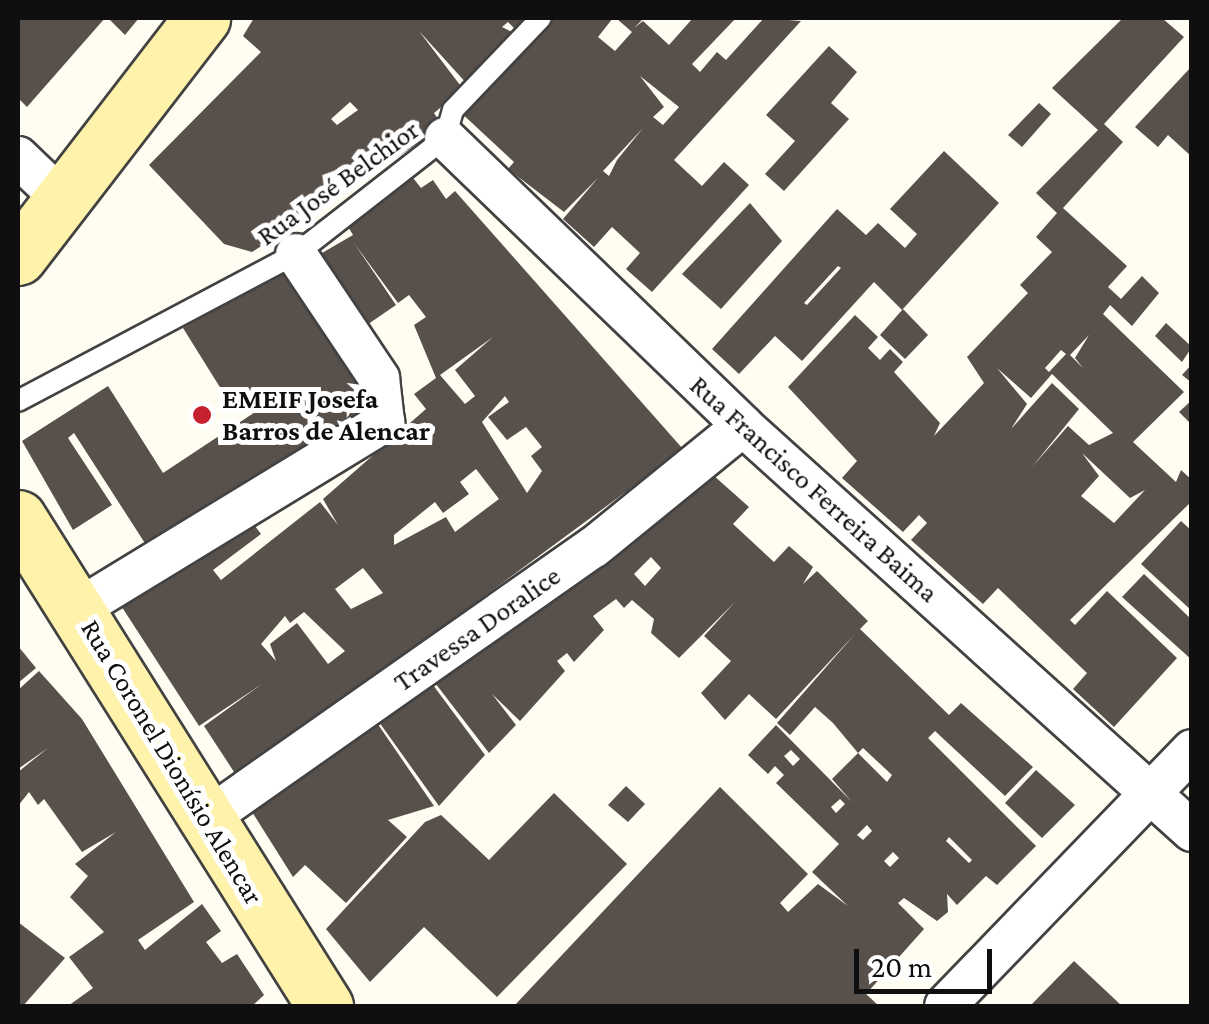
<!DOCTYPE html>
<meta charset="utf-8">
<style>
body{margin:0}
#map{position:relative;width:1209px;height:1024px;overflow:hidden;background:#fffcf1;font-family:"Crimson Pro",serif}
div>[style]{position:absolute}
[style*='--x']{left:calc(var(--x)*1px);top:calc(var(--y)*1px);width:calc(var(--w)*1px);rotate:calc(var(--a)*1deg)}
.building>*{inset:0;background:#58504b}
.roads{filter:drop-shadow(2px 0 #424242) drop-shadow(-2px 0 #424242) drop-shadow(0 2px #424242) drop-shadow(0 -2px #424242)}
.lane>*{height:20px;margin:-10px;padding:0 10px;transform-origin:10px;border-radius:10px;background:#fff}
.street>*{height:40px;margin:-20px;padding:0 20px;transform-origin:20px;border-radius:20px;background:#fff}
.secondary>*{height:55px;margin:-27.5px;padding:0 27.5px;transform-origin:27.5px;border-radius:27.5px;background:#fff3ac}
.dots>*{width:28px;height:28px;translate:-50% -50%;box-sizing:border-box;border:5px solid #fff;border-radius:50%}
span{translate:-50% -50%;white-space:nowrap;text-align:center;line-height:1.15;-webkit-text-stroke:10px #fff;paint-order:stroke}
.street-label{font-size:28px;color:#0f0f0f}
.poi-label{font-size:28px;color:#0f0f0f;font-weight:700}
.left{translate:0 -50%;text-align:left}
.frame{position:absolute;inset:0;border:20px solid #0f0f0f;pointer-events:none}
.scale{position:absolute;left:854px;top:949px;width:138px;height:45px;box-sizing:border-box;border:5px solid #0f0f0f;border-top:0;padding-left:12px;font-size:30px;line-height:35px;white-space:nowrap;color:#0f0f0f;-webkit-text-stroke:8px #fff;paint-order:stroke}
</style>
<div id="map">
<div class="building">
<i style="clip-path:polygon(18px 18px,105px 18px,27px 107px,18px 98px)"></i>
<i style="clip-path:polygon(108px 18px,139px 18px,125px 35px)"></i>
<i style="clip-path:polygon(evenodd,254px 18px,532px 18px,518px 32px,508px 22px,502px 27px,516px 34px,468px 85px,419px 31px,463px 89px,434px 113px,443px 127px,252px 252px,224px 244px,149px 165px,261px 52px,243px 36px,254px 18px,350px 102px,358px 110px,337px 125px,331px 119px,350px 102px)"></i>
<i style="clip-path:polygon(evenodd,552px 18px,613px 18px,598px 37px,615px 51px,632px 32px,616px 18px,644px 18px,634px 28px,643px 21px,669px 45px,693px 18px,736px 18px,692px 64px,700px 72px,717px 52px,726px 60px,764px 18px,801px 21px,674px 160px,702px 186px,724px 162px,749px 185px,652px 292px,626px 269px,640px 253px,612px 227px,594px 247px,563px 219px,598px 178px,564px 212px,508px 169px,514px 162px,458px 110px,552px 18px,640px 76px,679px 107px,663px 125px,653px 117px,664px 107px,640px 76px,552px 18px,643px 128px,617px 160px,609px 176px,603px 171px,643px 128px)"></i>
<i style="clip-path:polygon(evenodd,1123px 18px,1162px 18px,1184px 37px,1104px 124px,1123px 142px,1063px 208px,1127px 266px,1108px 287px,1121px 299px,1142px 276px,1159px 293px,1132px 326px,1110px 305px,1103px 314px,1184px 392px,1133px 442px,1176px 482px,1181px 470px,1192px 480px,1192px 501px,1070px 620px,1075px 625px,1107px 591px,1177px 658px,1114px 727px,1073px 689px,1087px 673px,998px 588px,983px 604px,911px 540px,927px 523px,919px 515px,903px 532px,842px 478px,857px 461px,788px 387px,855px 315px,878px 337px,868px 348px,880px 360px,890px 349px,903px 362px,894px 372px,940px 423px,934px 436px,984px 383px,967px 357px,1028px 293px,1020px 285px,1052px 252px,1036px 237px,1057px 213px,1036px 193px,1098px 130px,1052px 88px,1123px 18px,1089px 335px,1075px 358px,1083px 368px,1070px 355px,1089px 335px,1123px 18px,1061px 350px,1066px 354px,1049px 372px,1045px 368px,1061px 350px,1123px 18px,997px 368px,1031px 398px,1052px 374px,1113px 433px,1089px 445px,1068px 426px,1032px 467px,1079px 409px,1052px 383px,1011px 429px,1027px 404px,997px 368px,1123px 18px,1082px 453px,1130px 498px,1145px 490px,1114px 523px,1081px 496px,1099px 476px,1082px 453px)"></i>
<i style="clip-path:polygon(829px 46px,857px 72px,831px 103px,849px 119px,784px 191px,765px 174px,795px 141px,766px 115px)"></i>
<i style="clip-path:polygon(1192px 66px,1192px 157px,1168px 135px,1158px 147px,1135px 127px)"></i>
<i style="clip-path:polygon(1039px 103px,1051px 114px,1022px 147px,1008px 135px)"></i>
<i style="clip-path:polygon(evenodd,944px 151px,999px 203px,902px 310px,874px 282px,802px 361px,775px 336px,739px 374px,712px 349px,837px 209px,866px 235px,878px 223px,905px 248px,917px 234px,890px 209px,944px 151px,838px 266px,841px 268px,807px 305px,804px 303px,838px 266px)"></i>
<i style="clip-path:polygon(evenodd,410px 174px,421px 188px,433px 180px,446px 199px,455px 191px,690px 457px,636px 501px,627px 491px,238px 778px,204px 726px,262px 684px,199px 726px,105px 581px,245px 513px,261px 534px,213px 570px,221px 580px,320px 502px,338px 525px,323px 499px,426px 409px,414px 394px,436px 378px,414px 325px,426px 317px,409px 295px,398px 303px,354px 243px,396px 305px,358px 331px,310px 260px,353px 235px,347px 225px,410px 174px,493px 337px,455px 370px,475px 396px,465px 404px,440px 375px,493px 337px,410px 174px,505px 396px,509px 402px,488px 417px,507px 440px,526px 427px,542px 447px,531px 456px,542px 471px,527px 493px,482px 422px,505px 396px,410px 174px,476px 469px,499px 499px,455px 532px,446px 517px,394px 545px,394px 535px,435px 502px,443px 513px,469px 494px,460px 482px,476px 469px,410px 174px,363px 568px,383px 593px,351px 609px,335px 589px,363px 568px,410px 174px,304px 612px,345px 651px,328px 664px,297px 623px,270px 644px,276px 661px,261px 644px,285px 616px,290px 623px,304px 612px)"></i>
<i style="clip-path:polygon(750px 203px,782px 241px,721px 309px,682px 274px)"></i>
<i style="clip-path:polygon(287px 263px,381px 412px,150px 551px,74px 433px,68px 438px,112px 505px,73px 530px,22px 441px,108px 386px,163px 473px,266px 405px,257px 389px,231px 405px,183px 328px)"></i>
<i style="clip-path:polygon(903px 309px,928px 335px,905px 359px,880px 335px)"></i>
<i style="clip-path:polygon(1166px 323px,1192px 347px,1182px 362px,1155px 336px)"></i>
<i style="clip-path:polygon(1192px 364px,1192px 383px,1182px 375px)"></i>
<i style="clip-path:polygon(1192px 400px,1192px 425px,1179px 412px)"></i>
<i style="clip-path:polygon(evenodd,704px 467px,749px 507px,733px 524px,774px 562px,789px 546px,813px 567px,803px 584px,817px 571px,868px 621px,860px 629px,949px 715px,961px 703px,1033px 767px,1005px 796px,935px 731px,928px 738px,1036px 846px,997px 885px,986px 876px,957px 905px,947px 894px,948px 912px,937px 921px,904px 898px,898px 903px,924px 929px,866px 994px,879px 1006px,514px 1006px,720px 787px,808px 874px,780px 903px,788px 912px,818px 884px,848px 906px,812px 872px,839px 844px,776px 783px,784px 775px,775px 766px,768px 774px,748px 755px,776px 725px,852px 802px,832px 779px,858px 753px,833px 723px,815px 707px,790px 735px,777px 723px,855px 634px,776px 719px,749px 694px,725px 720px,701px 693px,731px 661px,704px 636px,735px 602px,679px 658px,651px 633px,654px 619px,632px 600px,624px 608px,616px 599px,593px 616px,604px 630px,574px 662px,567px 653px,557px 661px,565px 671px,520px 721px,492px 694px,516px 725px,489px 753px,432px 679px,704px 467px,651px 557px,661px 568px,645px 586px,634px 574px,651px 557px,704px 467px,863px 748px,892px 775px,887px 782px,858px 753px,863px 748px,704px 467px,791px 750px,800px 759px,793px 766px,784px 756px,791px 750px,704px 467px,840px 799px,845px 804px,836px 813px,831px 807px,840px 799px,704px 467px,867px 825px,872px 831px,863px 840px,857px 835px,867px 825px,704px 467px,949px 837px,972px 860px,969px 863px,946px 841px,949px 837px,704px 467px,893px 852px,899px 858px,890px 867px,884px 861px,893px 852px)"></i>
<i style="clip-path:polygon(1181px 521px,1192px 531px,1192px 611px,1141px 564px)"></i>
<i style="clip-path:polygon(1144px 574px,1192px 620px,1192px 660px,1122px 597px)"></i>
<i style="clip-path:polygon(18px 646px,36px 668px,18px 683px)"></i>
<i style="clip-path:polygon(39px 671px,82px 719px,194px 902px,138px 940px,145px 950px,202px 904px,221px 931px,206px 942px,222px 963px,237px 954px,264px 995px,252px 1006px,68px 1006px,93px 988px,69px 957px,104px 932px,70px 897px,88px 876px,75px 864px,116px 832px,82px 852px,44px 799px,38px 805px,29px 792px,18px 806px,18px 772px,48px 748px,18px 769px,18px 690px)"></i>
<i style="clip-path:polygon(433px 685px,485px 755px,439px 806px,379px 722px)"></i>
<i style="clip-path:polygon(375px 720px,434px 806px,388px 820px,407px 837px,346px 903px,305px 865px,293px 877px,247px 804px)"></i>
<i style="clip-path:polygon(1036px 770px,1075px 805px,1042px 838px,1005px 803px)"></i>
<i style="clip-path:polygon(626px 786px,645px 804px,628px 822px,608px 805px)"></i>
<i style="clip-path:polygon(554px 793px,627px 864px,497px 997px,424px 927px,370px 982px,326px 929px,425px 822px,441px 815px,489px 860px)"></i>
<i style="clip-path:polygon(18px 922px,65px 958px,23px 1006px,18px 1006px)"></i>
<i style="clip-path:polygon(1074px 961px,1122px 1006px,1030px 1006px)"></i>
</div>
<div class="roads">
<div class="lane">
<i style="--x:18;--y:401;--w:314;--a:-27.9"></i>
<i style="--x:296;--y:254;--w:189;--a:-37.9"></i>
<i style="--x:445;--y:138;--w:29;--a:-74"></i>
<i style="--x:453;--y:110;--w:127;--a:-46.3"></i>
</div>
<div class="street">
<i style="--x:445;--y:138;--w:414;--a:44"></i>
<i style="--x:743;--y:426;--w:605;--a:42.05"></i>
<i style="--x:18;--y:157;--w:62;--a:43.7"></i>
<i style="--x:78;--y:609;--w:359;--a:-31.4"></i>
<i style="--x:384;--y:422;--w:44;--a:-96.5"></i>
<i style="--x:379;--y:378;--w:149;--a:-123.8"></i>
<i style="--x:202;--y:822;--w:479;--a:-35.1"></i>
<i style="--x:594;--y:547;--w:192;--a:-39.1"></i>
<i style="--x:945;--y:1006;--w:356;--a:-46"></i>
</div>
<div class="secondary">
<i style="--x:18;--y:257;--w:302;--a:-52.4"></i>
<i style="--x:18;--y:518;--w:577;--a:57.83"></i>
</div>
</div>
<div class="dots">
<i style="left:202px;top:415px;background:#c6212f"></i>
</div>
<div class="street-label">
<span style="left:338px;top:183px;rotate:-36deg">Rua José Belchior</span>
<span style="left:814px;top:489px;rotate:42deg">Rua Francisco Ferreira Baima</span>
<span style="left:477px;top:629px;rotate:-35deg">Travessa Doralice</span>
<span style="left:172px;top:762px;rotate:59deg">Rua Coronel Dionísio Alencar</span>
</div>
<div class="poi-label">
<span class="left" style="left:222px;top:415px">EMEIF Josefa<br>Barros de Alencar</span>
</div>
<div class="frame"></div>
<div class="scale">20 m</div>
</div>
